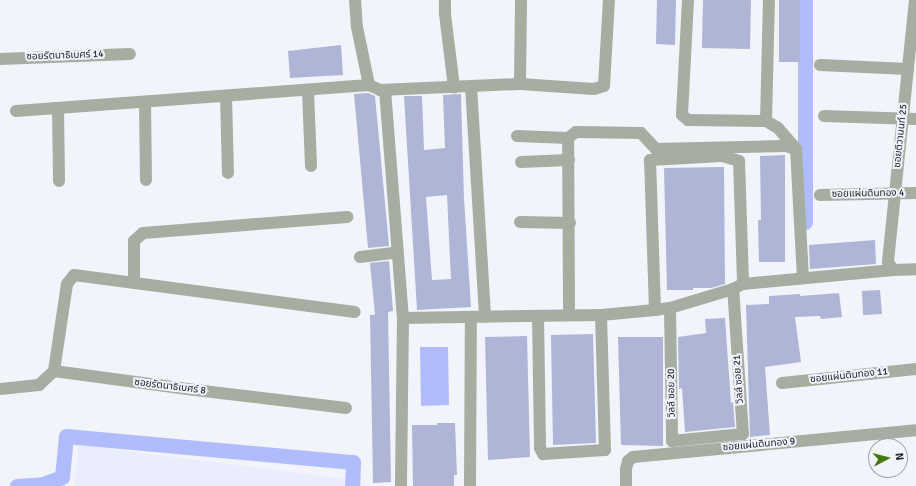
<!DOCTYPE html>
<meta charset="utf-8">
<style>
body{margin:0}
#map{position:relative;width:916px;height:486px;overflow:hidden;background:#f2f4fb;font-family:Signika,"Noto Sans Thai",sans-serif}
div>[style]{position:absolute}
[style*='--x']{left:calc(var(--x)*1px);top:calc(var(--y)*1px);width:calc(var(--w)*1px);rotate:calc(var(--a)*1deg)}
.built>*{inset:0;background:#e9edfe}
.water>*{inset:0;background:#b0bcfd}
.canal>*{height:15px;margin:-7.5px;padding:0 7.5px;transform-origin:7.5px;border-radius:7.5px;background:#b0bcfd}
.building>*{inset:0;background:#afb5d7}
.minor>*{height:12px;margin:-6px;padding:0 6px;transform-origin:6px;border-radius:6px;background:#a5aea0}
.tertiary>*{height:12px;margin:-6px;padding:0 6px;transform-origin:6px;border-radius:6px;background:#a5aea0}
span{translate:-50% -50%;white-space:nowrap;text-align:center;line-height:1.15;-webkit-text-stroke:4px #f2f4fb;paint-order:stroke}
.street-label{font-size:10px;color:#212330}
.north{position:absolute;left:868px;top:438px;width:40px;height:40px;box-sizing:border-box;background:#f2f4fb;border:1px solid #9ea0aa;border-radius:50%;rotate:83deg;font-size:11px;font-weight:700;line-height:16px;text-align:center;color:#212330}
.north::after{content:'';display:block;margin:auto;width:14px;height:18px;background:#427a0e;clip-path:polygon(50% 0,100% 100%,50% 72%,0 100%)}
</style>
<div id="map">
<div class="built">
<i style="clip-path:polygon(78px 445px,347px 479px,347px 486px,75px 486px)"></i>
</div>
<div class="water">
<i style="clip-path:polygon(420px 347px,448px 347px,449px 405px,421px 406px)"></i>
</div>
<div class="canal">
<i style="--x:805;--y:222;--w:222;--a:-90"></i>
<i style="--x:17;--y:486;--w:26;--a:-4"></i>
<i style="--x:43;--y:484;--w:20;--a:-20"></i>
<i style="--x:62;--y:477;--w:41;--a:-84.4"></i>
<i style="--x:66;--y:436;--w:288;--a:5.2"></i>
<i style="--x:353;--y:462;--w:24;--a:92"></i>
</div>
<div class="building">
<i style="clip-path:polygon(657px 0,676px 0,675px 45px,656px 44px)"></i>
<i style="clip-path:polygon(703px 0,751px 0,750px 49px,702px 48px)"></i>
<i style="clip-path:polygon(779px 0,800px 0,800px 62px,779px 62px)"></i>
<i style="clip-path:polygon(341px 45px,343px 75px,290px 78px,288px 51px)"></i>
<i style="clip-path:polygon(368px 93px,375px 96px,389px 246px,368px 248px,354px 94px)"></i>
<i style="clip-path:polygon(evenodd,461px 94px,464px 199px,471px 307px,417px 310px,404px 96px,422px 96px,424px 150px,445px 148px,443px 95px,461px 94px,447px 195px,451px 279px,432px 280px,426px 197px,447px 195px)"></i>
<i style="clip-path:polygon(785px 155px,785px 262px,759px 262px,758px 220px,761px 220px,760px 156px)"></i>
<i style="clip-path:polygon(724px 167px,725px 284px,711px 288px,693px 288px,693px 290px,667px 290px,664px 168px)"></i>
<i style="clip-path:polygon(875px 240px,876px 264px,810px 269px,809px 245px)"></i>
<i style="clip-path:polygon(389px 261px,393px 311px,388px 312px,391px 482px,373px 483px,370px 315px,375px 315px,370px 263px)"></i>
<i style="clip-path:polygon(880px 290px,882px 314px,863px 315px,862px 291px)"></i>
<i style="clip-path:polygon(839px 293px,842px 317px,821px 319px,820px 316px,795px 317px,801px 362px,765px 367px,770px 435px,750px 437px,746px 305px,769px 304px,769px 296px,800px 294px,800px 296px)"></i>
<i style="clip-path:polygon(725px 318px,731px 403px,733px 402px,735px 427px,685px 432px,682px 388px,679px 389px,678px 337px,706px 333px,705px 319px)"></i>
<i style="clip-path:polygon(593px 334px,596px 443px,553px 445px,551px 335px)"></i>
<i style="clip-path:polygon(527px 336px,530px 457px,488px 460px,485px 337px)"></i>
<i style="clip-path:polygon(618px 337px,663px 337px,663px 446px,621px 445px)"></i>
<i style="clip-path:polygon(437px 423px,455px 423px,457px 475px,454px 475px,454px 486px,413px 486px,412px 425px,437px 425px)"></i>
</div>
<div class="minor">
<i style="--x:355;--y:0;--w:27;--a:86"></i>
<i style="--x:357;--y:27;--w:59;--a:78.3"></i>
<i style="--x:445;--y:0;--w:14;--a:90"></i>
<i style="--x:445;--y:14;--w:74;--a:83"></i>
<i style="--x:688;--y:0;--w:115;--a:93"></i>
<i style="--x:682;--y:115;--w:8;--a:40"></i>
<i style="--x:688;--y:120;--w:78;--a:0.7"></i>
<i style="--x:766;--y:121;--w:14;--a:30"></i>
<i style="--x:778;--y:128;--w:28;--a:49"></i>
<i style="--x:0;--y:59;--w:130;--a:-2.2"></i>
<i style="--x:820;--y:65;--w:88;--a:2.6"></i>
<i style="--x:520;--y:84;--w:84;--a:-89.3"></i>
<i style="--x:471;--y:86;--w:231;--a:86.5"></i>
<i style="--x:385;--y:90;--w:229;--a:85.5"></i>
<i style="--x:403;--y:318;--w:168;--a:90.7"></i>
<i style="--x:308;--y:91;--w:75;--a:87.7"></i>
<i style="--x:226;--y:97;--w:76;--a:88.5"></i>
<i style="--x:145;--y:102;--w:78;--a:89.3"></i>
<i style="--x:58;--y:108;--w:73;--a:89.2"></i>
<i style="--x:16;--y:111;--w:354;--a:-4.2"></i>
<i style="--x:369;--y:85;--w:12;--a:24"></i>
<i style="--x:380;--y:90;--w:140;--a:-2.5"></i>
<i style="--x:520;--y:84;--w:74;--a:3.9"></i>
<i style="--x:594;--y:89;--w:10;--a:-17"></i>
<i style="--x:604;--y:86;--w:86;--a:-86.7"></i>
<i style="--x:824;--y:116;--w:92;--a:1.9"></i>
<i style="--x:766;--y:121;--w:121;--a:-88.6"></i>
<i style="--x:517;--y:136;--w:51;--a:2.2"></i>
<i style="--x:521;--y:162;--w:48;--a:-2.4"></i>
<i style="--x:820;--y:195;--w:96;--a:-1.2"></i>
<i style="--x:520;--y:222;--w:50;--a:1.1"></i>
<i style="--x:360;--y:257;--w:38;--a:-7"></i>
<i style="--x:134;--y:283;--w:42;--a:-90"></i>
<i style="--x:134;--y:241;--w:12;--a:-42"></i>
<i style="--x:143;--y:233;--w:205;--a:-4.5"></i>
<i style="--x:569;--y:308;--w:170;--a:-90.3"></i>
<i style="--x:568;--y:138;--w:10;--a:-37"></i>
<i style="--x:576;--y:132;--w:65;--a:0.9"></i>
<i style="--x:641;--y:133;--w:22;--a:47"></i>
<i style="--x:656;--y:149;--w:130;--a:-1.3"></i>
<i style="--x:786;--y:146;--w:10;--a:17"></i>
<i style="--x:796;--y:149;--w:129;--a:86.9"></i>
<i style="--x:670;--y:308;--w:133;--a:89.1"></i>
<i style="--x:672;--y:441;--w:71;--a:-5.6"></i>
<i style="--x:743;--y:434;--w:145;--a:-93.9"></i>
<i style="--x:655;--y:310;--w:150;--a:-91.9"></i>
<i style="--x:650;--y:160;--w:72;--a:-3.2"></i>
<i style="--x:722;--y:156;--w:18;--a:16"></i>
<i style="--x:739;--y:161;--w:123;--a:88.1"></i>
<i style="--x:538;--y:316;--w:132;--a:89.1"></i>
<i style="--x:540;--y:448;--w:7;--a:63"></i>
<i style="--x:543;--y:454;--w:62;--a:-3.7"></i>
<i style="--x:605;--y:450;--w:135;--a:-91.7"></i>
<i style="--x:403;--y:318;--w:198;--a:-0.9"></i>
<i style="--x:601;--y:315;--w:54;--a:-5.3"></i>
<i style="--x:655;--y:310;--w:15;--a:-8"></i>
<i style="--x:670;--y:308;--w:66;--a:-16.8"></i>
<i style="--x:733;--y:289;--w:11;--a:-27"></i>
<i style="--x:743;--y:284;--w:151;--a:-5.3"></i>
<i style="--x:54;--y:371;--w:88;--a:-81.5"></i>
<i style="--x:67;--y:284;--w:11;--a:-52"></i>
<i style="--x:74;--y:275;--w:283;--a:7.5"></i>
<i style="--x:782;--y:383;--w:135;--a:-6"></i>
<i style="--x:0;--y:389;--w:39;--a:-6"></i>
<i style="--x:39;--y:385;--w:21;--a:-43"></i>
<i style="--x:54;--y:371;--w:142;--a:7.7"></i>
<i style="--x:195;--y:390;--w:152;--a:6.8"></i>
<i style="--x:470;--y:486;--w:168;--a:-89.7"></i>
<i style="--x:626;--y:486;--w:17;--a:-90"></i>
<i style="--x:626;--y:469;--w:8;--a:-76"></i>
<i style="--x:628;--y:461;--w:6;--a:-39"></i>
<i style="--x:633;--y:457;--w:284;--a:-5.4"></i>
</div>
<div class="tertiary">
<i style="--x:915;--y:0;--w:263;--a:95.9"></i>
<i style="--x:888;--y:262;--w:9;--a:58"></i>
<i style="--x:893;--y:270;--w:23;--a:-2"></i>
</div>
<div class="street-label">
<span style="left:65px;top:56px;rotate:-2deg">ซอยรัตนาธิเบศร์ 14</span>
<span style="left:901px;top:136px;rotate:-84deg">ซอยติวานนท์ 25</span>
<span style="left:868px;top:194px;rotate:-1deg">ซอยแผ่นดินทอง 4</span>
<span style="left:849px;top:376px;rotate:-6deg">ซอยแผ่นดินทอง 11</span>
<span style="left:739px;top:379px;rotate:-94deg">วิลล์ ซอย 21</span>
<span style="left:170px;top:387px;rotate:7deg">ซอยรัตนาธิเบศร์ 8</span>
<span style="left:672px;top:393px;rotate:-91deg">วิลล์ ซอย 20</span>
<span style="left:759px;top:445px;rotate:-5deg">ซอยแผ่นดินทอง 9</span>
</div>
<div class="north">N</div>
</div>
